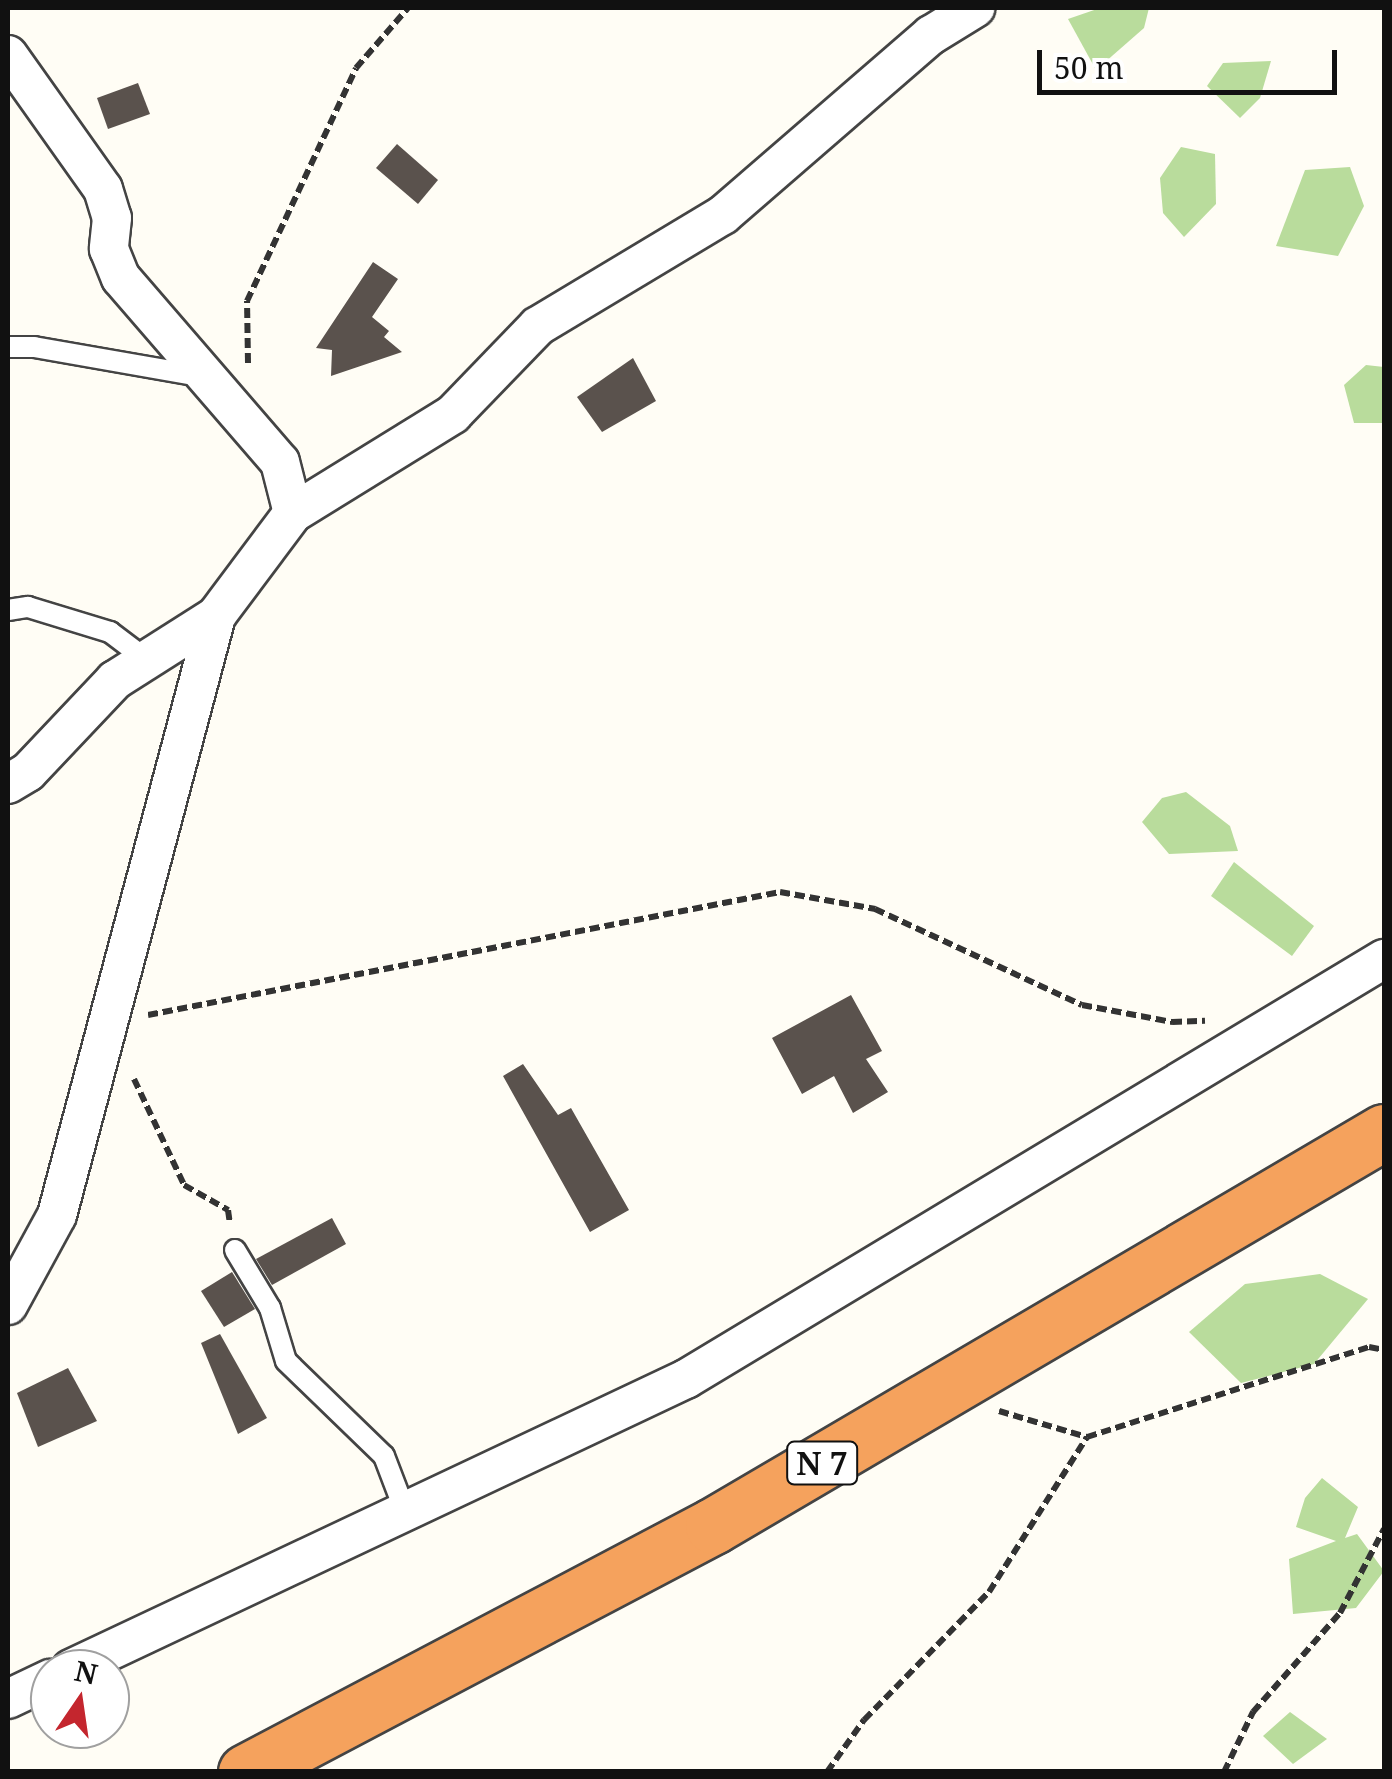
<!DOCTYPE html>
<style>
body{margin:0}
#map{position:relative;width:1392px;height:1779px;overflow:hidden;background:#fffdf5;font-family:"Noto Serif",serif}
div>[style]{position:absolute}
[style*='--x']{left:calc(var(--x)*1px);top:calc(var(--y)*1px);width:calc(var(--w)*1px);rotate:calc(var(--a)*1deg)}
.forest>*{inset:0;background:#b9dc9c}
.building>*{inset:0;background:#5a524d}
.path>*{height:6px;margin-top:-3px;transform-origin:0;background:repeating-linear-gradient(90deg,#333 0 10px,transparent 0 15px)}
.roads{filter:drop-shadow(2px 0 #444) drop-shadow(-2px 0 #444) drop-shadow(0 2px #444) drop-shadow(0 -2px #444)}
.lane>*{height:20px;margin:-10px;padding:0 10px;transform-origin:10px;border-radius:10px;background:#fff}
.street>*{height:38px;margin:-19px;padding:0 19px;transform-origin:19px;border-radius:19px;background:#fff}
.highway>*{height:55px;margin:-27.5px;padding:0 27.5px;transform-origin:27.5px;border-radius:27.5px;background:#f5a25d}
span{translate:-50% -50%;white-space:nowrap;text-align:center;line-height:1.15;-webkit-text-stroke:10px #fff;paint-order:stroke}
.shield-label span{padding:2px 8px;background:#fff;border:2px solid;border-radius:8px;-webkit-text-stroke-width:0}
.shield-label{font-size:32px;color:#111;font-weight:700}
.frame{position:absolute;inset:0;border:10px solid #111;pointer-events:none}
.north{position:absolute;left:30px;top:1649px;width:100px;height:100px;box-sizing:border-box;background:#fff;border:2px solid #a0a0a0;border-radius:50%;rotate:13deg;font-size:28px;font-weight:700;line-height:40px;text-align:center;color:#111}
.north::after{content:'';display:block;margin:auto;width:35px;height:45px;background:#c4262e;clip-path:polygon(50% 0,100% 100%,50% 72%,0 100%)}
.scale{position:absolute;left:1037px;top:50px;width:300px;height:45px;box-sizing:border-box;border:5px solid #111;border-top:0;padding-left:12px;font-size:30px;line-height:35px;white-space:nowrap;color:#111;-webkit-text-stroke:8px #fff;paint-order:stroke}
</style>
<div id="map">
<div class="forest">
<i style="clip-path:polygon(1100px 8px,1149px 8px,1144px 28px,1096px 70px,1068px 19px)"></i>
<i style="clip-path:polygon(1271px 61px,1260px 98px,1240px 118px,1207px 86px,1223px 63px)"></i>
<i style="clip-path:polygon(1181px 147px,1215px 154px,1216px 204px,1184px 237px,1163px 213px,1160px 178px)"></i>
<i style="clip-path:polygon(1350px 167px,1364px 206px,1338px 256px,1276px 246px,1305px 170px)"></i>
<i style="clip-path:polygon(1366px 365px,1384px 367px,1384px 423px,1354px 423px,1344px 385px)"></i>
<i style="clip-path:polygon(1186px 792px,1230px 826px,1238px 851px,1169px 854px,1142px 822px,1162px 798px)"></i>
<i style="clip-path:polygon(1234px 862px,1314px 926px,1292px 956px,1211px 896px)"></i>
<i style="clip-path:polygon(1320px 1274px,1368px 1299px,1314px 1364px,1241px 1383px,1189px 1332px,1245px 1284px)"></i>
<i style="clip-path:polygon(1322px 1478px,1358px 1507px,1345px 1538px,1357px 1534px,1384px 1571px,1356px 1608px,1293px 1614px,1289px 1559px,1336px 1541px,1296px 1527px,1305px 1498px)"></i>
<i style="clip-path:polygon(1290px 1712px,1327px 1739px,1293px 1764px,1263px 1736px)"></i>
</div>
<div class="building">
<i style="clip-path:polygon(138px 83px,150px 114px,108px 129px,97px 98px)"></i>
<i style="clip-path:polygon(397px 144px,438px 180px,418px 204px,376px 168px)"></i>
<i style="clip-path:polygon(373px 262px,398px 279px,372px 317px,389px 331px,384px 337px,402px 352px,331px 376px,332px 350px,316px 348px)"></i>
<i style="clip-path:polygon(633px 358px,656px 401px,602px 432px,577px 397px)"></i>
<i style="clip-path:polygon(851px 995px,882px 1051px,866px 1059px,888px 1092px,853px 1113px,834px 1076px,802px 1094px,772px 1038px)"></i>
<i style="clip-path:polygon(523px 1064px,558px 1115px,571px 1108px,629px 1210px,590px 1232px,503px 1076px)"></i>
<i style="clip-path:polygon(332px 1218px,346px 1244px,272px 1285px,256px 1259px)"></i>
<i style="clip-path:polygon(232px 1272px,255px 1309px,224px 1327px,201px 1291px)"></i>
<i style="clip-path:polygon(220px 1334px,267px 1418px,238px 1434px,201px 1343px)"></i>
<i style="clip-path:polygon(68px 1368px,97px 1421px,38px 1447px,17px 1393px)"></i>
</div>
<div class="path">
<i style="--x:248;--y:363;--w:62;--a:-90.9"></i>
<i style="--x:247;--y:301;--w:257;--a:-64.9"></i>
<i style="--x:356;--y:68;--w:79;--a:-49.1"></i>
<i style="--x:148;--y:1015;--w:644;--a:-11.01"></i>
<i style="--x:780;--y:892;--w:97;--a:10.1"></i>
<i style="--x:875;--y:909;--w:228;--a:24.9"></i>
<i style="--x:1082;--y:1005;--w:92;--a:10.7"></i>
<i style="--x:1172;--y:1022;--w:33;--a:-2"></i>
<i style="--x:134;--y:1079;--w:117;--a:64.7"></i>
<i style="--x:184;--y:1185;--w:51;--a:29.6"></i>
<i style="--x:228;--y:1210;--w:14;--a:82"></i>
<i style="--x:999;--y:1411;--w:92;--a:16.5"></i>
<i style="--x:1087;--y:1437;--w:296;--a:-17.7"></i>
<i style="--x:1369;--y:1347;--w:15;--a:11"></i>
<i style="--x:827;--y:1772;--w:64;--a:-54.6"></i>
<i style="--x:864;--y:1720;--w:179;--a:-45.7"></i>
<i style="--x:989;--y:1592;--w:183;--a:-57.7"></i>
<i style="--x:1224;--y:1772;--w:67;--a:-64.2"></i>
<i style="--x:1253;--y:1712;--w:132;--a:-48.7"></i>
<i style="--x:1340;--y:1613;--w:95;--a:-62.4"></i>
</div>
<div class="roads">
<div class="lane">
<i style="--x:8;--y:347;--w:26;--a:0"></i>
<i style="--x:34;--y:347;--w:169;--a:9.9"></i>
<i style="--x:8;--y:610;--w:20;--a:-9"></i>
<i style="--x:28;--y:607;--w:86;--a:17"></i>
<i style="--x:110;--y:632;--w:46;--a:37.1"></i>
<i style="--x:235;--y:1250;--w:68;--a:58.9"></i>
<i style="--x:270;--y:1308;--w:55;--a:73.2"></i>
<i style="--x:286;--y:1361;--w:136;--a:44.1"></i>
<i style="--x:384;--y:1456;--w:59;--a:69.1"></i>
</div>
<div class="street">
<i style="--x:8;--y:55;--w:164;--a:54.7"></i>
<i style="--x:103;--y:189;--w:30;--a:73"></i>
<i style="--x:112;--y:218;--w:31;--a:96"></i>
<i style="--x:109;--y:249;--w:31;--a:68"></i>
<i style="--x:121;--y:278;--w:243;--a:49.2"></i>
<i style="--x:280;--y:462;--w:53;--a:75.7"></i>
<i style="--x:8;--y:784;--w:23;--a:-31"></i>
<i style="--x:28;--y:772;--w:127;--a:-46.6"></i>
<i style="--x:115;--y:680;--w:120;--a:-32.4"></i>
<i style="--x:8;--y:1305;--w:102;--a:-61.4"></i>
<i style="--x:57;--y:1215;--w:620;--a:-75.13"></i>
<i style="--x:216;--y:616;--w:129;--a:-53.2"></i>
<i style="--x:293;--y:513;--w:188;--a:-31.7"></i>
<i style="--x:453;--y:414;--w:122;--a:-46"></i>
<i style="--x:538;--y:326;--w:216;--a:-31"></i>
<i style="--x:723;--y:215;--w:275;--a:-40.9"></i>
<i style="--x:931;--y:35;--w:52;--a:-31.5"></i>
<i style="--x:71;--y:1669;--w:680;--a:-25.25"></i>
<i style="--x:686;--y:1379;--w:815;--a:-31.04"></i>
<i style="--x:8;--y:1699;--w:47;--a:-25.5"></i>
</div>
<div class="highway">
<i style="--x:246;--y:1772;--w:528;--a:-27.78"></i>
<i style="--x:713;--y:1526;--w:778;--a:-30.42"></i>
</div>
</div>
<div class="shield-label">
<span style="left:822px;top:1463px">N 7</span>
</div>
<div class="frame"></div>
<div class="north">N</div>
<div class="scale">50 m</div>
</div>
